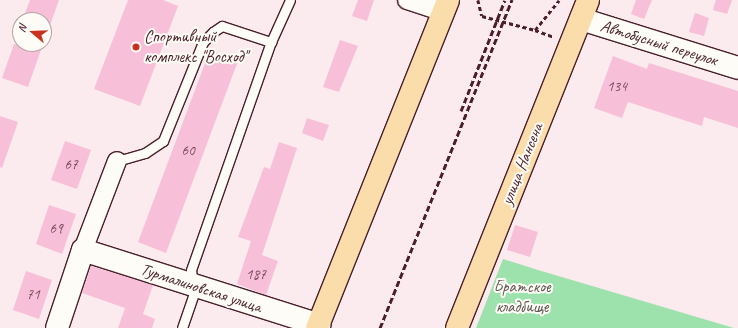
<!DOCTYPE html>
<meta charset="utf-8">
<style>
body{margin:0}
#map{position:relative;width:738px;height:328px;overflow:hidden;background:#fbeaee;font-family:Caveat,sans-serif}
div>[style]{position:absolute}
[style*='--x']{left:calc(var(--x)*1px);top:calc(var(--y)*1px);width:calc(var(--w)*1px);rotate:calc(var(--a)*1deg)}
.green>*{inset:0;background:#9de1ad}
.building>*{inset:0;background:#f7c0d8}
.path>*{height:2.5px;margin-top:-1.25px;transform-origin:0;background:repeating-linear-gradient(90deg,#4a1f2b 0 4px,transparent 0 7px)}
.roads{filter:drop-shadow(1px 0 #4a1f2b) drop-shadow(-1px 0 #4a1f2b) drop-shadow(0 1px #4a1f2b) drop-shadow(0 -1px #4a1f2b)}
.lane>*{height:9px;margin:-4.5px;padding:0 4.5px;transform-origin:4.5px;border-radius:4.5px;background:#fdfcf7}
.street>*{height:18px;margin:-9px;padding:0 9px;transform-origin:9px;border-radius:9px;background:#fdfcf7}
.secondary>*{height:22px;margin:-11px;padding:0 11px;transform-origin:11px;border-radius:11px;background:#fdfcf7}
.primary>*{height:22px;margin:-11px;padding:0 11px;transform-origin:11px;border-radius:11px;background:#fbddab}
.rail>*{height:3px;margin-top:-1.5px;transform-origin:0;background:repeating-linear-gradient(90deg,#4a1f2b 0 6px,transparent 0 9px)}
.dots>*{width:11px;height:11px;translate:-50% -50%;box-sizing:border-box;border:2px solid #fdfcf7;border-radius:50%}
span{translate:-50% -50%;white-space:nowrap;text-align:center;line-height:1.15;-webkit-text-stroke:4px #fdfcf7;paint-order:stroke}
.number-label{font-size:15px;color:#754756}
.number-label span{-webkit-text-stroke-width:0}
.poi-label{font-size:17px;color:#4a1f2b}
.left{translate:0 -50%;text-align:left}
.street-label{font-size:17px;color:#4a1f2b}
.park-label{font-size:17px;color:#635952}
.north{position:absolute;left:12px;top:12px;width:40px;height:40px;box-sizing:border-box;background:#fdfcf7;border:1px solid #b5a4a5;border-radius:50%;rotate:289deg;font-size:11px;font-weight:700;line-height:16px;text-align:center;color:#4a1f2b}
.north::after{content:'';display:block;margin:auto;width:14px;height:18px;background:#c8321e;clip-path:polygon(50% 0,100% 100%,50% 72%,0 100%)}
</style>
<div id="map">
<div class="green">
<i style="clip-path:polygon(503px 259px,538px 270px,734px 328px,476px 328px)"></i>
</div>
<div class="building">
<i style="clip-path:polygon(30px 0,59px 0,50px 25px,24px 16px)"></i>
<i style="clip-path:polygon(128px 0,163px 0,178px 6px,140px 106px,94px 89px)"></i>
<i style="clip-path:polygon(358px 0,374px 0,367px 21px,352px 16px)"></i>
<i style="clip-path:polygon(636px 0,652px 0,644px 19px,631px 14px)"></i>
<i style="clip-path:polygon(716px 0,732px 0,727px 14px,713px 10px)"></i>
<i style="clip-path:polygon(695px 13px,709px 18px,704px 36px,689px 32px)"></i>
<i style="clip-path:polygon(340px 40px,358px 46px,339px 92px,323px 87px)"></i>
<i style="clip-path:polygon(14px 44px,42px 47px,28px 87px,2px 78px)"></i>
<i style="clip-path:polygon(210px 50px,238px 61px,166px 253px,138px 242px)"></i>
<i style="clip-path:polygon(613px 56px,647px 69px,649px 63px,738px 91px,738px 128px,704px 117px,702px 126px,628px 102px,622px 118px,594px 108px)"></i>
<i style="clip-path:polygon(0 116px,18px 122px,2px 168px,0 167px)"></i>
<i style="clip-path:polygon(307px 118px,329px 125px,323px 141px,302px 133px)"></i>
<i style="clip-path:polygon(65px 141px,91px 150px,77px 189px,51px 180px)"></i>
<i style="clip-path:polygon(279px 142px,297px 148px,262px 255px,278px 261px,266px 295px,237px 284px,251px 241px,238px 237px,264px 167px,270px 169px)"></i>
<i style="clip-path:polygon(49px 205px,76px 214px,62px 254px,36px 244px)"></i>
<i style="clip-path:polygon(515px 225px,538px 232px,530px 257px,507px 250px)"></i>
<i style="clip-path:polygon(91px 266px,153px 285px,143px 314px,155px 319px,152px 328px,118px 328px,125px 308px,82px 293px)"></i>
<i style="clip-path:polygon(26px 271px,52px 280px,39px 319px,13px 310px)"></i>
</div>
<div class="path">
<i style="--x:478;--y:0;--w:16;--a:76"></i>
<i style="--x:482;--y:16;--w:55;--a:14.8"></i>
<i style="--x:535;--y:30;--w:38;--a:-51"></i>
<i style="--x:535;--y:30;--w:20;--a:20"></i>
</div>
<div class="roads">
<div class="lane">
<i style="--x:117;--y:161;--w:29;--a:-16"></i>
<i style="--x:145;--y:153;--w:22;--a:-34"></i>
<i style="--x:163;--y:141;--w:107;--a:-68"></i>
<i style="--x:203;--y:42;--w:14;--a:-45"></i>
<i style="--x:213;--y:32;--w:11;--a:-34"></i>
<i style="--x:222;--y:26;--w:52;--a:18.1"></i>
<i style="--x:271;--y:42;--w:46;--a:-65.7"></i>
<i style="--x:182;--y:328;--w:36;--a:-71"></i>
<i style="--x:194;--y:294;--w:24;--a:-97"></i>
<i style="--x:191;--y:270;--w:242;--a:-70.7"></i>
</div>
<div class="street">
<i style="--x:407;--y:0;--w:39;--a:18"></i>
<i style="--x:83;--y:250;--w:95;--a:-69.1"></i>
</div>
<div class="secondary">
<i style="--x:581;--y:19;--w:164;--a:17.3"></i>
<i style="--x:57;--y:328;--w:82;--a:-71.6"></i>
<i style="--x:83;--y:250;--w:248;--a:17.6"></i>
</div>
<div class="primary">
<i style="--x:317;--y:328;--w:353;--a:-68.2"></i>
<i style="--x:457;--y:328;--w:353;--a:-68.2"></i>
</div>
</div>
<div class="rail">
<i style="--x:461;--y:111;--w:119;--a:-68.4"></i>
<i style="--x:380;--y:328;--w:354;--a:-68.1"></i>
</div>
<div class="dots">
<i style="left:136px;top:47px;background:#c8321e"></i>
</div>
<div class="number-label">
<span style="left:617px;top:87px">134</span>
<span style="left:188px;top:151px">60</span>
<span style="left:71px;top:165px">67</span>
<span style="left:56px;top:229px">69</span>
<span style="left:256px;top:275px">187</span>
<span style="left:33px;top:295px">71</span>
</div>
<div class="poi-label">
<span class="left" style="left:144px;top:47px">Спортивный<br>комплекс "Восход"</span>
</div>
<div class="street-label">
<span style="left:659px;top:43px;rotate:17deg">Автобусный переулок</span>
<span style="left:522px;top:164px;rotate:-68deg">улица Нансена</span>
<span style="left:201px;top:288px;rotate:18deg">Турмалиновская улица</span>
</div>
<div class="park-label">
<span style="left:522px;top:297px">Братское<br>кладбище</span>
</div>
<div class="north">N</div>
</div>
